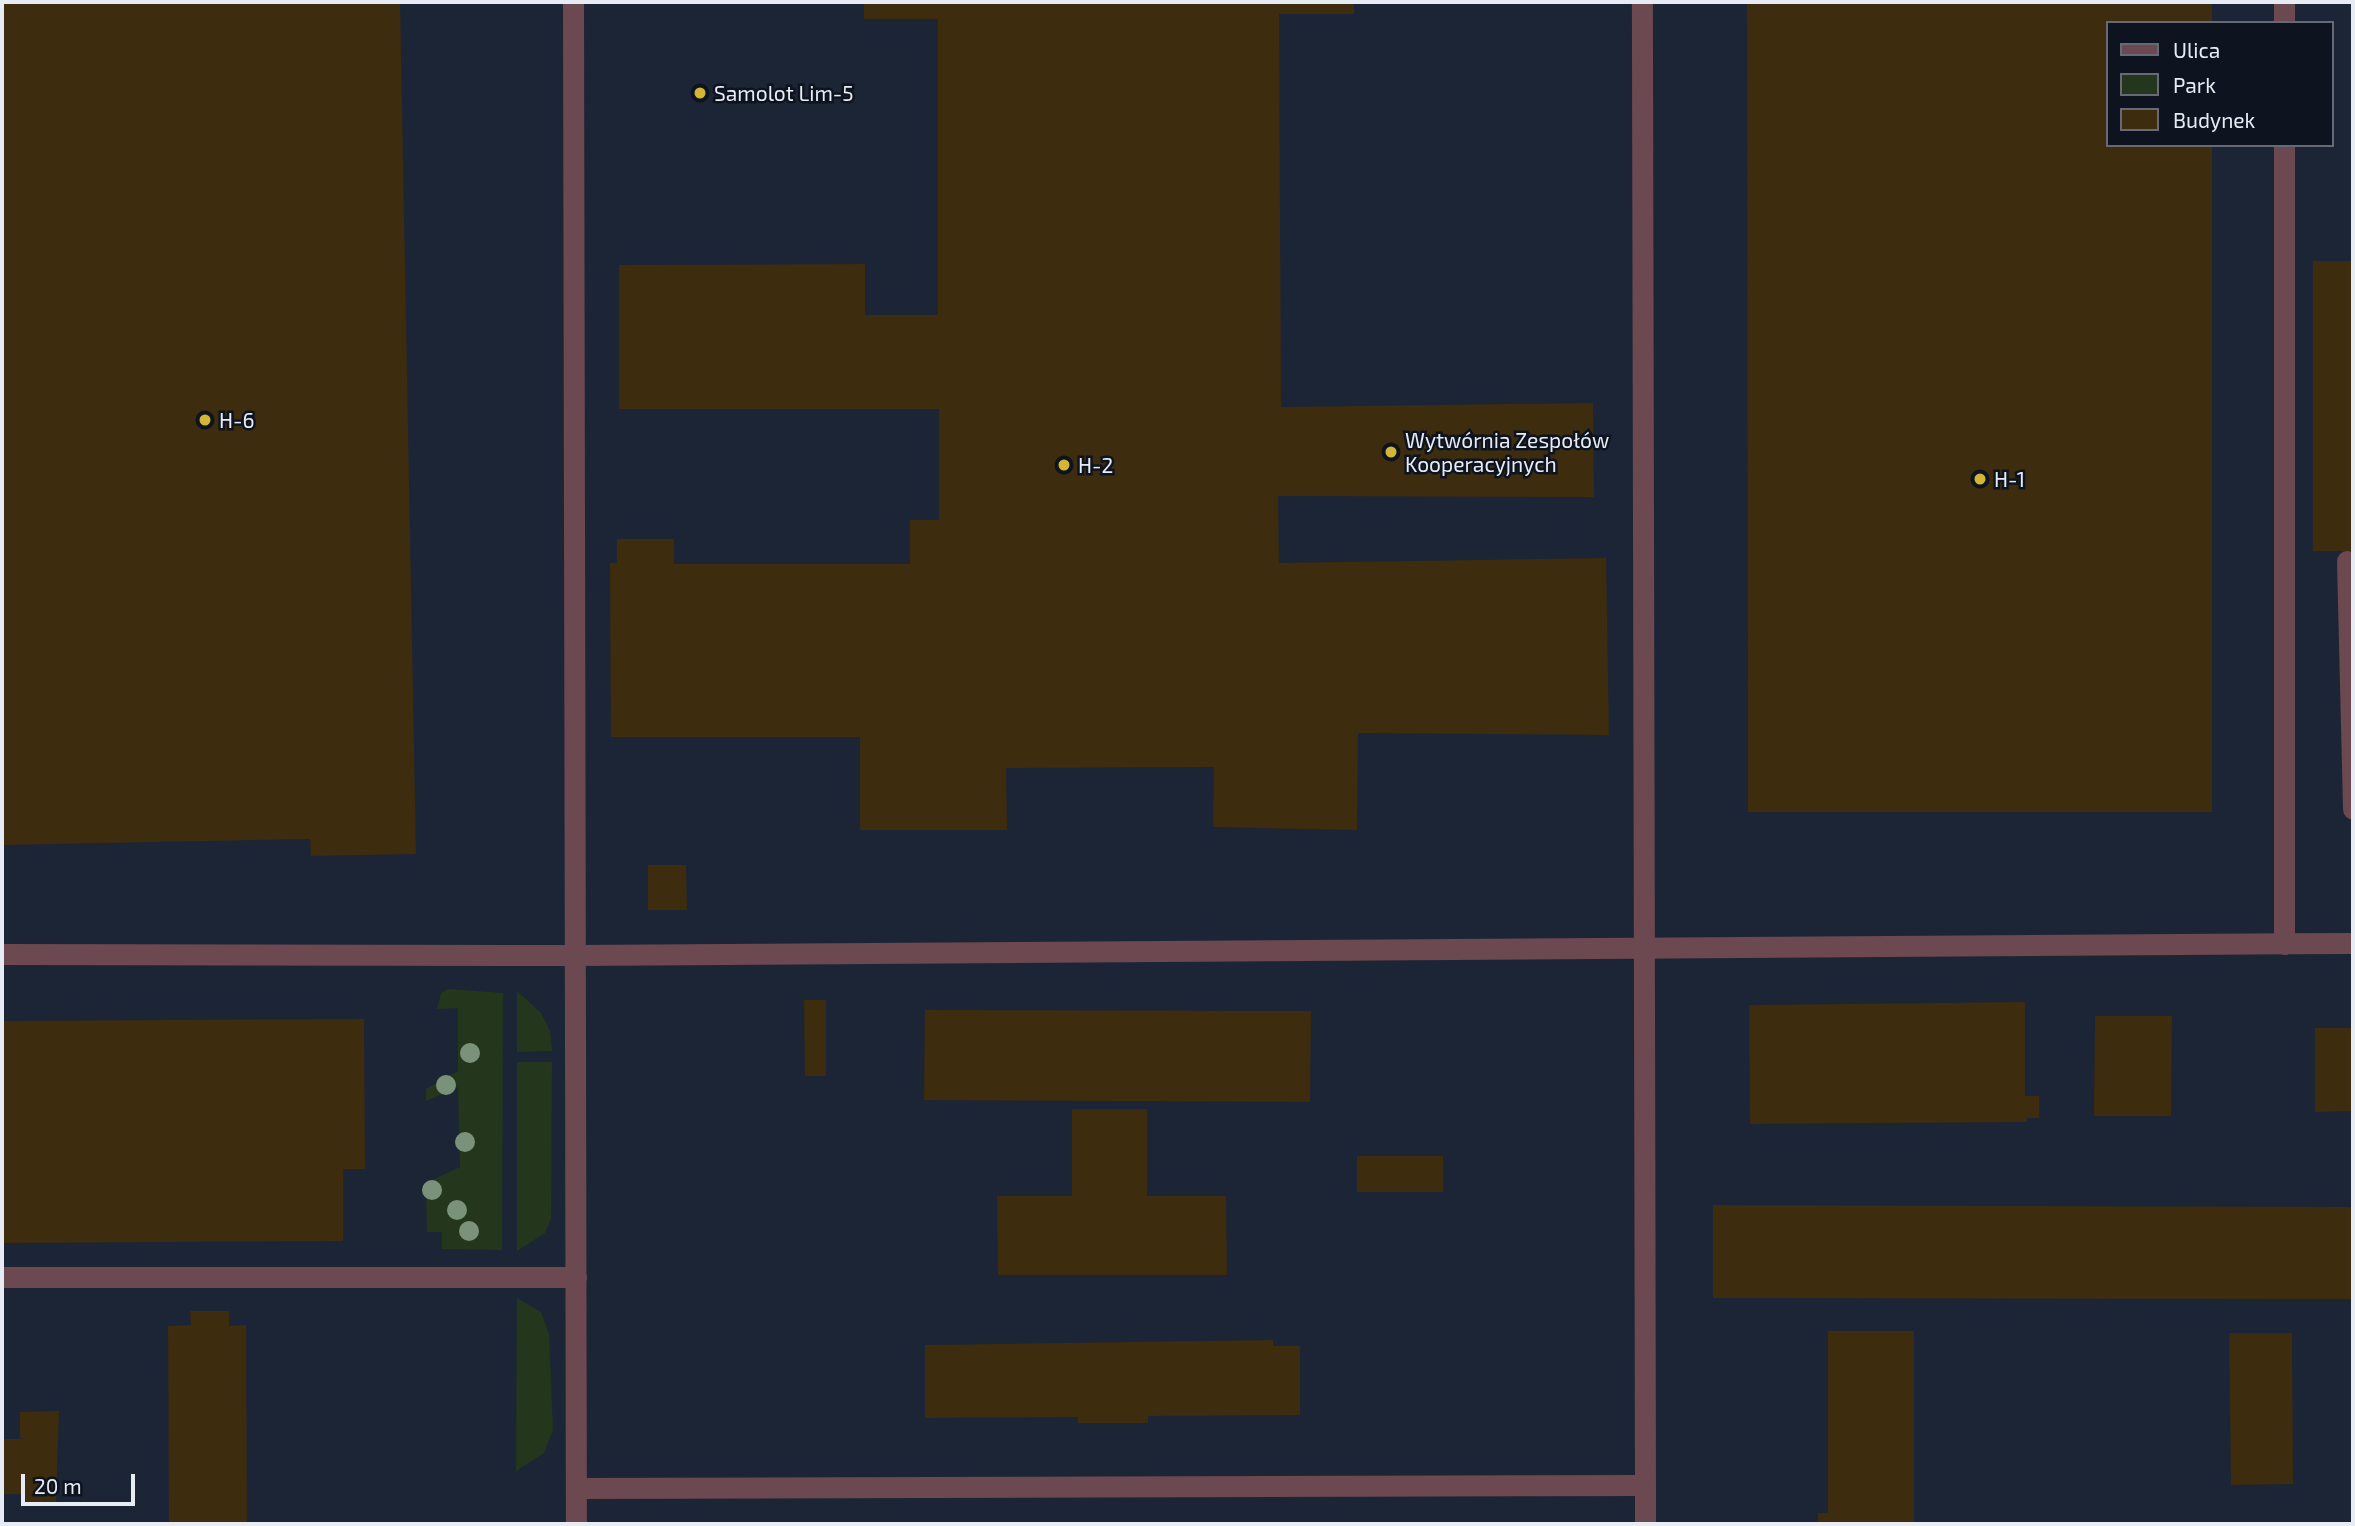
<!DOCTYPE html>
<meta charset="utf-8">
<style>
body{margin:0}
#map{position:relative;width:2355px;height:1526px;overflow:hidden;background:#171d29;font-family:"Exo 2",sans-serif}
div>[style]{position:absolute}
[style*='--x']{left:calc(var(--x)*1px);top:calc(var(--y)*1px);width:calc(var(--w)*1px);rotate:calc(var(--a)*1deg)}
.built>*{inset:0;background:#1c2536}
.green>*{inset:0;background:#24361c}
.building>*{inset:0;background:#3d2c0d}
.minor>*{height:21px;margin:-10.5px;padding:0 10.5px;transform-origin:10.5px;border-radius:10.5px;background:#6c4850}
.trees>*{width:20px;height:20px;margin:-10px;border-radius:50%;background:#7b927a}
.dots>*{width:19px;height:19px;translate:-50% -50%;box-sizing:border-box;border:4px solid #0e141f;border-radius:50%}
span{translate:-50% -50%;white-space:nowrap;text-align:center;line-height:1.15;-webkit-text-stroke:5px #0e141f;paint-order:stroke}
.poi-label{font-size:21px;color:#e7ecf4}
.left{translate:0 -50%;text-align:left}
.frame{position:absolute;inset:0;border:4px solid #e7ecf4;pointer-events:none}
.legend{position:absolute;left:2106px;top:21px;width:228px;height:126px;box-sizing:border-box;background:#0e141f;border:2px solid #656a74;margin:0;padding:9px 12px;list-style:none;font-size:21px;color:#e7ecf4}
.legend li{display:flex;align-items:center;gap:14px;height:35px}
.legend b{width:35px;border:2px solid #656a74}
.scale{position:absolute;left:21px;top:1474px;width:114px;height:32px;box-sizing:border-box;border:4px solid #e7ecf4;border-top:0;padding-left:9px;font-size:21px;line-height:24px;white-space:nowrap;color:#e7ecf4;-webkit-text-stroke:5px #0e141f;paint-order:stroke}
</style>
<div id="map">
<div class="built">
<i style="clip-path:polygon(evenodd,2px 2px,2353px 2px,2353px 1524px,2px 1524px,2px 2px,2108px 23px,2332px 23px,2332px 145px,2108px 145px,2108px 23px)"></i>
</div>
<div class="green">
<i style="clip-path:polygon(448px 989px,503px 993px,502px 1250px,442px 1249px,442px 1232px,427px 1232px,426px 1183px,460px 1167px,458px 1087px,426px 1101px,426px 1089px,458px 1071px,458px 1008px,437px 1009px,441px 993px)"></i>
<i style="clip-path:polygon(517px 991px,541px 1013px,550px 1031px,552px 1051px,517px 1052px)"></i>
<i style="clip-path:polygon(517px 1062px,552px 1062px,551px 1219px,545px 1233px,517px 1251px)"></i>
<i style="clip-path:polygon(517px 1298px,541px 1312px,549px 1334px,553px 1430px,544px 1453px,516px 1471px)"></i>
</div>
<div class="building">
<i style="clip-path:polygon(2px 2px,400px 2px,416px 854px,311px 856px,310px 839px,2px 845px)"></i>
<i style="clip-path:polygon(864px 2px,1354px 2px,1354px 14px,1279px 14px,1281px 407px,1593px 403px,1594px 497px,1278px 496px,1279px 563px,1606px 558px,1609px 735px,1358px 733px,1357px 830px,1213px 827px,1214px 767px,1006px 768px,1007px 830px,860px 830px,860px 737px,611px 737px,610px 563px,617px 563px,617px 539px,674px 539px,674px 564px,910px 564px,910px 520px,939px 520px,939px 409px,619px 409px,619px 265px,865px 264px,865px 315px,938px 315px,938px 19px,864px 19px)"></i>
<i style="clip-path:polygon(1747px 2px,2212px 2px,2212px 23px,2108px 23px,2108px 145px,2212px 145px,2212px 812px,1748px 812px)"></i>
<i style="clip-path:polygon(2313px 261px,2353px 261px,2353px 551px,2313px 551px)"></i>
<i style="clip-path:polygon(648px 865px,686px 865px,687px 910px,648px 910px)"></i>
<i style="clip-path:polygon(804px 1000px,826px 1000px,826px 1076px,805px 1076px)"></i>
<i style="clip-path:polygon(2025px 1002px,2025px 1096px,2039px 1096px,2039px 1118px,2027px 1118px,2026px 1122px,1750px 1124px,1749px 1005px)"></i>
<i style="clip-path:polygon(925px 1010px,1311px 1011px,1310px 1102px,924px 1100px)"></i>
<i style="clip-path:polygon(2095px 1016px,2172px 1016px,2171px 1116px,2094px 1116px)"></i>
<i style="clip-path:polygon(364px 1019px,365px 1169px,343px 1169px,343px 1241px,2px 1243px,2px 1021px)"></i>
<i style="clip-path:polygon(2315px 1028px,2353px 1028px,2353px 1111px,2315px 1112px)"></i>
<i style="clip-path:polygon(1072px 1109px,1147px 1109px,1147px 1196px,1226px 1196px,1227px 1275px,998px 1275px,997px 1196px,1072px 1196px)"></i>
<i style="clip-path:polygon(1357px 1156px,1443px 1156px,1443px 1192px,1357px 1192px)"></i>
<i style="clip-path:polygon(1713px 1205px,2353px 1207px,2353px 1299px,1713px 1298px)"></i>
<i style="clip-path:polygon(190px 1311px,229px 1311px,229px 1326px,246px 1325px,247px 1524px,169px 1524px,168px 1326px,191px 1325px)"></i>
<i style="clip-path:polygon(1828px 1331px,1914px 1331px,1914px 1524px,1818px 1524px,1818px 1513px,1828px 1513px)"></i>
<i style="clip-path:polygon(2229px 1333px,2292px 1333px,2293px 1484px,2231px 1485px)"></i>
<i style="clip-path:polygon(1273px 1340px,1273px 1346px,1300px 1346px,1300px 1415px,1148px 1416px,1148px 1423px,1078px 1423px,1078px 1417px,925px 1418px,925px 1345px)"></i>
<i style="clip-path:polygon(59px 1411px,56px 1503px,24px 1503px,25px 1494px,3px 1494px,2px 1439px,24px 1439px,20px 1438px,20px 1412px)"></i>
</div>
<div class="minor">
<i style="--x:573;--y:2;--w:1522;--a:89.89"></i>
<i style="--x:2284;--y:2;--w:21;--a:90"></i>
<i style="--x:2284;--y:145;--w:799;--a:90"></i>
<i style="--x:2347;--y:561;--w:248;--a:88.6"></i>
<i style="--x:2;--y:954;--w:573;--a:0.1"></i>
<i style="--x:575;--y:955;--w:1778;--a:-0.39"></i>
<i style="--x:2;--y:1277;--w:574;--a:0"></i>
<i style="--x:576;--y:1488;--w:1069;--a:-0.16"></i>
<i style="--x:1645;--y:1485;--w:1483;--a:-90.12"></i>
<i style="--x:1645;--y:1524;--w:39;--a:-90"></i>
</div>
<div class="trees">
<i style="left:470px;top:1053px"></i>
<i style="left:446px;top:1085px"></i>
<i style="left:465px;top:1142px"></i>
<i style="left:432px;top:1190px"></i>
<i style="left:457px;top:1210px"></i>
<i style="left:469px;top:1231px"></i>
</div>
<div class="dots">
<i style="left:700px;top:93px;background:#d3b635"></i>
<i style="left:205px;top:420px;background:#d3b635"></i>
<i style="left:1391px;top:452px;background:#d3b635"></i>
<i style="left:1064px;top:465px;background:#d3b635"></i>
<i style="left:1980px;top:479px;background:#d3b635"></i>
</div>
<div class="poi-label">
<span class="left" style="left:714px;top:93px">Samolot Lim-5</span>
<span class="left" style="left:219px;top:420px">H-6</span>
<span class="left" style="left:1405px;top:452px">Wytwórnia Zespołów<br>Kooperacyjnych</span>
<span class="left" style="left:1078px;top:465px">H-2</span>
<span class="left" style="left:1994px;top:479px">H-1</span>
</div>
<div class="frame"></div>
<ul class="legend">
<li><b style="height:9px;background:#6c4850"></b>Ulica</li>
<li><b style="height:19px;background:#24361c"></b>Park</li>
<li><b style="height:19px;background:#3d2c0d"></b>Budynek</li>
</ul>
<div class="scale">20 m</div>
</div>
